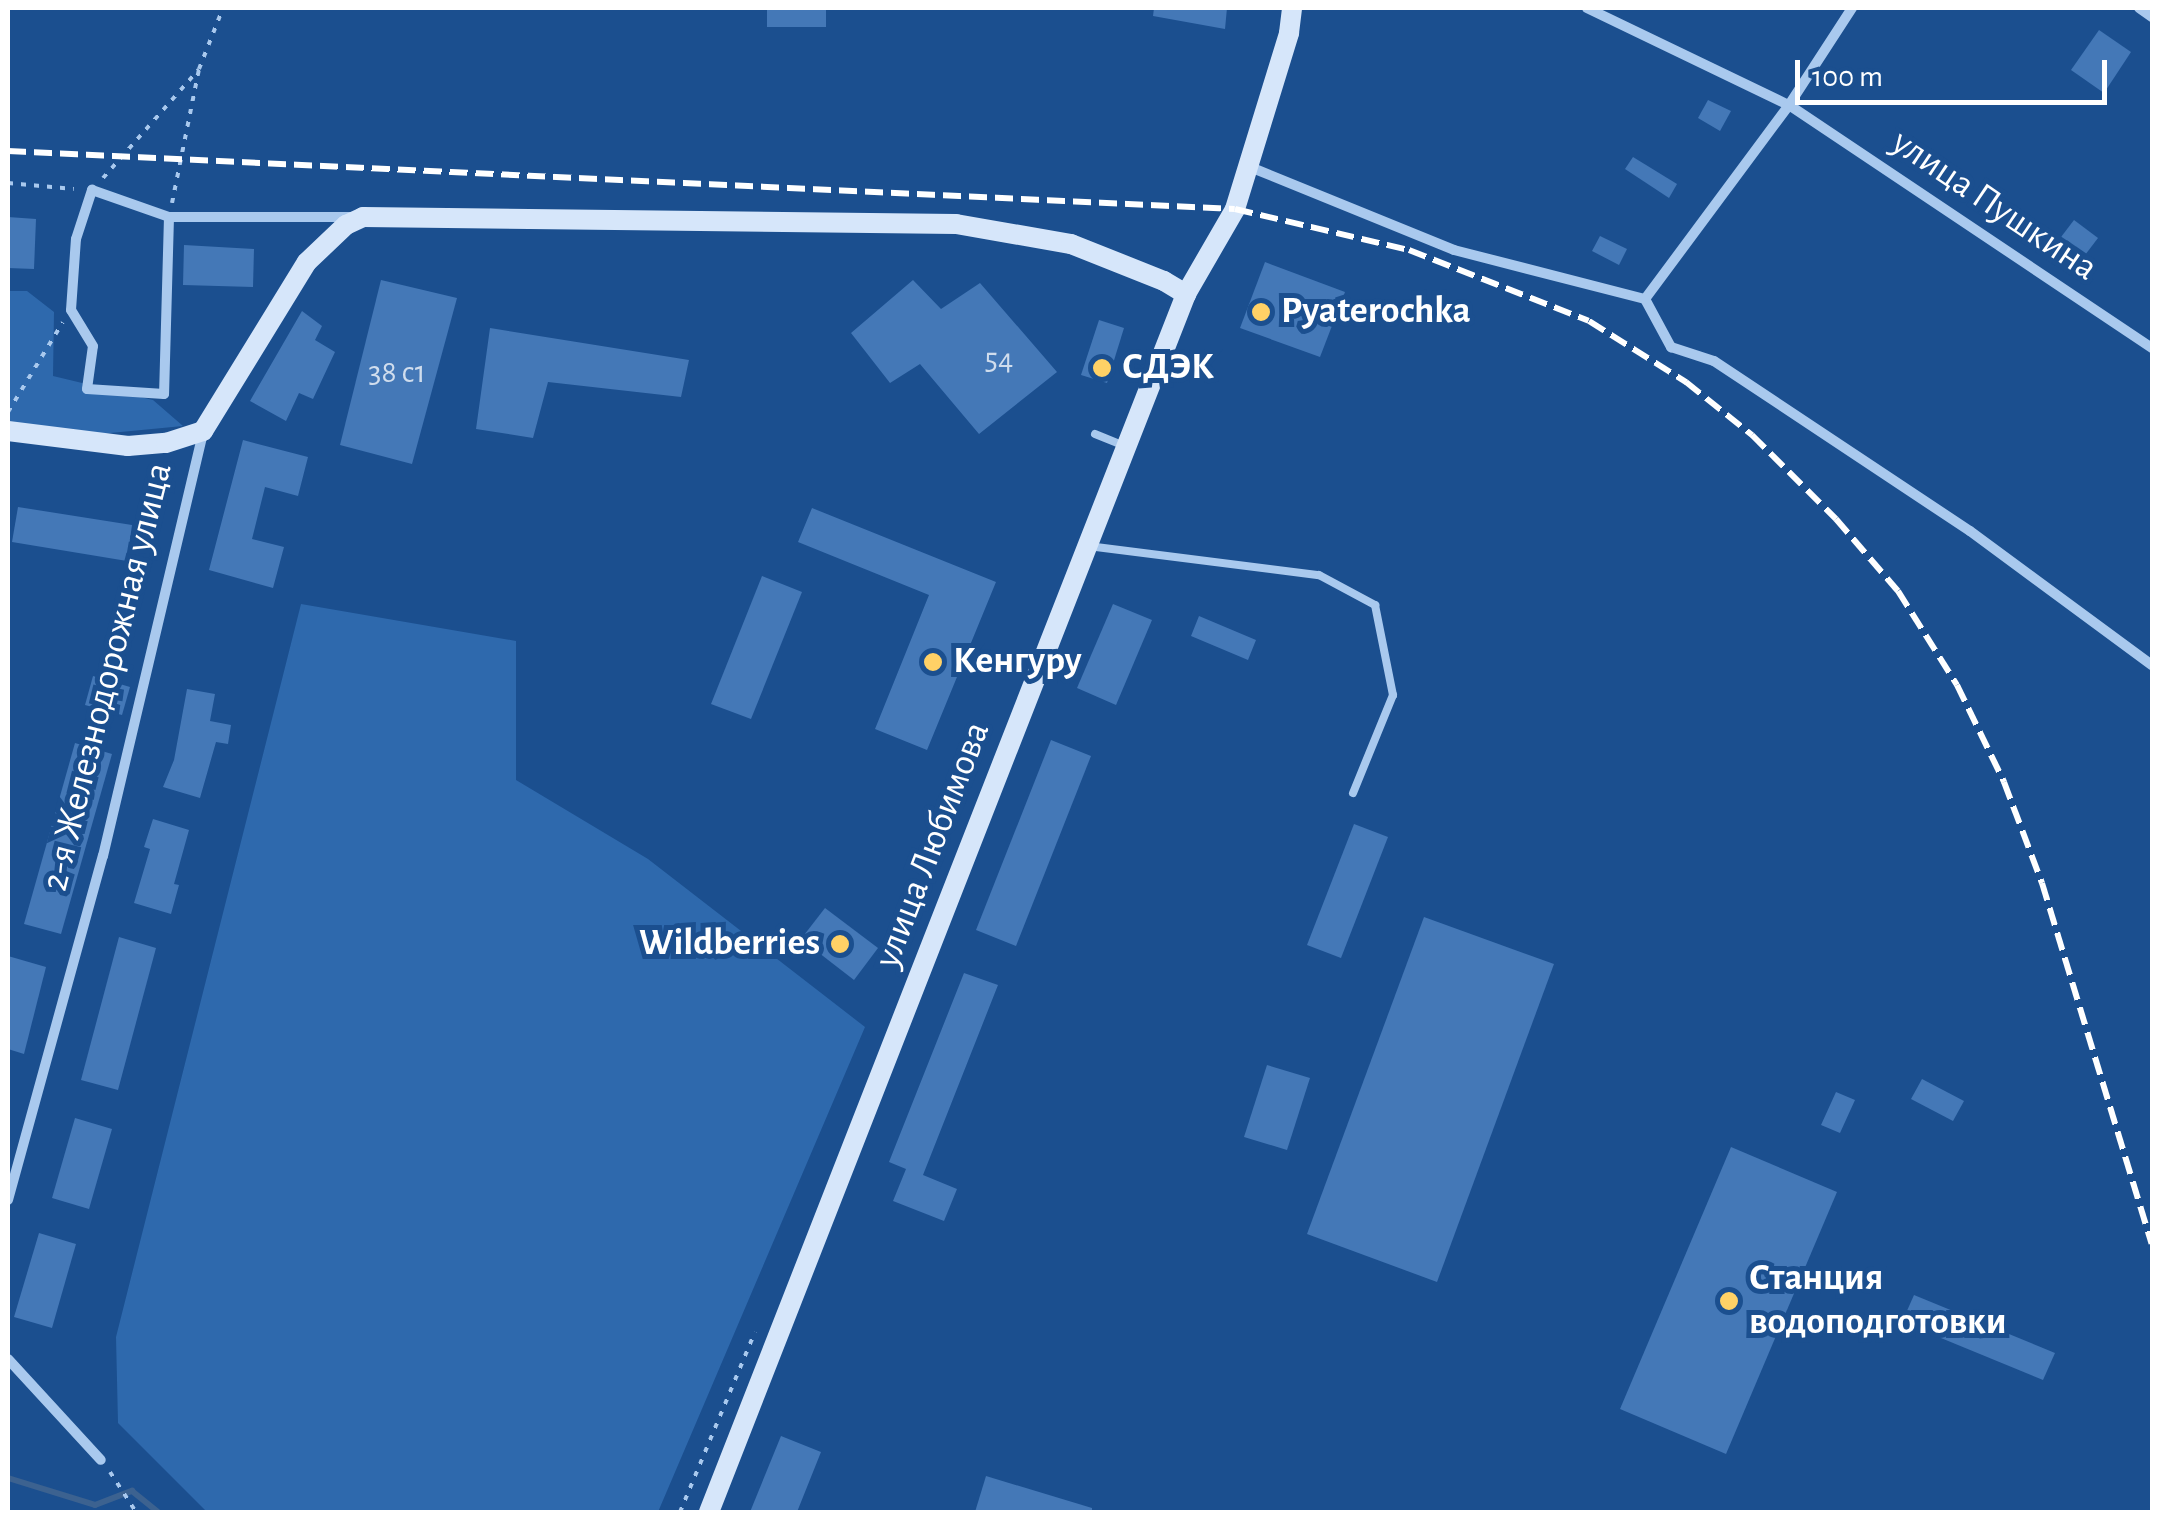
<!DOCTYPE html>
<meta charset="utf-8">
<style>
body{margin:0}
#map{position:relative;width:2160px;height:1520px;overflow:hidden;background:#1b4f8f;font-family:"Alegreya Sans",sans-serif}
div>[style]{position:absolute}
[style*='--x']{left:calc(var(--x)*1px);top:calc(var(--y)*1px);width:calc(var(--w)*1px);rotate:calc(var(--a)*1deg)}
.green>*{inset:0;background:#2e69ad}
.stream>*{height:6px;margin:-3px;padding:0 3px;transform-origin:3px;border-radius:3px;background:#3c6290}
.building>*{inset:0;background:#4478b7}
.path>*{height:4px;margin-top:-2px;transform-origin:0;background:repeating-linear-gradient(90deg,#a9c9ee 0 5px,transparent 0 13px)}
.lane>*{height:8px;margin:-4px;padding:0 4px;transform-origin:4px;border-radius:4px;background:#a9c9ee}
.street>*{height:10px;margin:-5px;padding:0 5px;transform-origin:5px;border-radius:5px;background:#a9c9ee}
.secondary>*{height:20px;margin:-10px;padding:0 10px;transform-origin:10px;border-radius:10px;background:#d6e6fa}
.rail>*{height:6px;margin-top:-3px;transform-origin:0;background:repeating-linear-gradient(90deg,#fff 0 18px,transparent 0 26px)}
.dots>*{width:28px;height:28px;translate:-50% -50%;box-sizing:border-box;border:5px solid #1b4f8f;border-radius:50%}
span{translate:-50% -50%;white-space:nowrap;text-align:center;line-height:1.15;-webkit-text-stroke:10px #1b4f8f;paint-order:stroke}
.number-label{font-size:32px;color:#d0dded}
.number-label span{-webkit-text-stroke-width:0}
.street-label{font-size:38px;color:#fff}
.poi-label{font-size:38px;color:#fff;font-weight:700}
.left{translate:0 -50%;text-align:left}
.right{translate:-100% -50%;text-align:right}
.frame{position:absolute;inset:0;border:10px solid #fff;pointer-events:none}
.scale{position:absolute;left:1795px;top:60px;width:312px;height:45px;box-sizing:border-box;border:5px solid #fff;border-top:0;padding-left:12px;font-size:30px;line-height:35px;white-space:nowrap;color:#fff;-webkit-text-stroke:8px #1b4f8f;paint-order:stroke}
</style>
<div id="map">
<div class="green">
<i style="clip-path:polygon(8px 291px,27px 291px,54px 312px,53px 376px,153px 400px,183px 426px,100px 434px,8px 425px)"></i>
<i style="clip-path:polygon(301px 604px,516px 641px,516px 780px,648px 859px,865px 1027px,658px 1512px,207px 1512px,118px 1423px,116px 1337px)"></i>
</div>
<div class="stream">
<i style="--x:8;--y:1478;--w:91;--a:17.2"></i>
<i style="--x:95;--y:1505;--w:40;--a:-21"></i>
<i style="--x:132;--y:1491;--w:33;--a:39"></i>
</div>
<div class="building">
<i style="clip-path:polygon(767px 8px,826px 8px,826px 27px,767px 27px)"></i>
<i style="clip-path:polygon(1154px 8px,1227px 8px,1225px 29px,1153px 16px)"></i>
<i style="clip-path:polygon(2099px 30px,2131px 52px,2104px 93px,2071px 70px)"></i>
<i style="clip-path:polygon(1708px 100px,1731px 111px,1720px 131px,1698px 118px)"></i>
<i style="clip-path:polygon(1633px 157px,1677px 184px,1669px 198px,1625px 169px)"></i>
<i style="clip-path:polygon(8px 217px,36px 219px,34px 269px,8px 268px)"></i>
<i style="clip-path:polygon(2074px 220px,2098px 238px,2082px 259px,2058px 241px)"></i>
<i style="clip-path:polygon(1600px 236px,1627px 249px,1619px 265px,1592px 251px)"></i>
<i style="clip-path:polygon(184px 245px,254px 249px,253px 287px,183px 285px)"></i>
<i style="clip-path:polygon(1265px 262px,1345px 292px,1320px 357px,1240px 328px)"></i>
<i style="clip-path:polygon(381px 280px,457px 298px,412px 464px,340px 445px)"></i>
<i style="clip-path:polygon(913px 280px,941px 309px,980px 283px,1057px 372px,979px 434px,920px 364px,890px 383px,851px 333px)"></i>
<i style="clip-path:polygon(302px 311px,322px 326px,315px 340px,335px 352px,313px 399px,299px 393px,286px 421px,250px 401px)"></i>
<i style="clip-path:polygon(1099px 320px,1124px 328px,1107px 383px,1081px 375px)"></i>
<i style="clip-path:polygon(490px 328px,689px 360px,681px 397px,548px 382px,533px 438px,476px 429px)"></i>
<i style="clip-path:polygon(243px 440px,308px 457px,298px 496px,265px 487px,252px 539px,284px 547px,273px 588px,209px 570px)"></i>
<i style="clip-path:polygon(18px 507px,132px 525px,127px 561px,12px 542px)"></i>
<i style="clip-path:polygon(812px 508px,996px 582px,927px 750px,875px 729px,929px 595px,798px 542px)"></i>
<i style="clip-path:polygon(762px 576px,802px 592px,751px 719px,711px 704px)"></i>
<i style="clip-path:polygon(1113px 604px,1152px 620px,1116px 705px,1077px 688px)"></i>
<i style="clip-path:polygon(1199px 616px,1256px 640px,1248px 660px,1191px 636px)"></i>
<i style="clip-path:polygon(93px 676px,130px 687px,122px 715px,85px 705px)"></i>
<i style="clip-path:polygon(187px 689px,215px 694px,210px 721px,231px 725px,228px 744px,216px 742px,200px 798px,163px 787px,174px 760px)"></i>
<i style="clip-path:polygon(1051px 740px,1091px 756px,1016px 946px,976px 930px)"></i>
<i style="clip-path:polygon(75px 743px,112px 754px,61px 934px,24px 924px)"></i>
<i style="clip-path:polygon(153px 819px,189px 830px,174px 884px,179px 885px,171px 914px,134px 903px,150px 849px,144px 847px)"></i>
<i style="clip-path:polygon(1354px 824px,1388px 837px,1341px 958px,1307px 945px)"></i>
<i style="clip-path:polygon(825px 908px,878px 948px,854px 980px,801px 939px)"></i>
<i style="clip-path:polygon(1424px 917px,1554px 964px,1437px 1282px,1307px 1234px)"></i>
<i style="clip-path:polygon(119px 937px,156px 948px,118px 1090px,81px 1080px)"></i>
<i style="clip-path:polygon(8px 956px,46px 967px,24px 1054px,8px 1049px)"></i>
<i style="clip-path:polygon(964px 973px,998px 985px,923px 1175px,957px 1189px,944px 1221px,893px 1201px,906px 1169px,889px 1162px)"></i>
<i style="clip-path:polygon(1267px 1065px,1310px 1078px,1287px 1150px,1244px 1137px)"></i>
<i style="clip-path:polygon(1922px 1079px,1964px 1101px,1953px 1121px,1911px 1099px)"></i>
<i style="clip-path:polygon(1836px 1092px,1855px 1100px,1840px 1133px,1821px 1125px)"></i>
<i style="clip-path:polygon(75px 1118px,112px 1129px,89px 1209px,52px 1198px)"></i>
<i style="clip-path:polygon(1731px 1147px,1837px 1192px,1726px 1454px,1620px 1409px)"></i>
<i style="clip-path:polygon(39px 1233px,76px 1244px,52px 1328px,14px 1317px)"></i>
<i style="clip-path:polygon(1914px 1295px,2055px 1353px,2043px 1380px,1902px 1322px)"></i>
<i style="clip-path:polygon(781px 1436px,821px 1452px,797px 1512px,750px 1512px)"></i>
<i style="clip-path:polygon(986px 1476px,1092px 1508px,1092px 1512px,975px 1512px)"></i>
</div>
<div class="path">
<i style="--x:103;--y:178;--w:145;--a:-48.6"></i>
<i style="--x:8;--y:183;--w:66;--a:5.2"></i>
<i style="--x:172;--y:203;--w:137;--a:-78.6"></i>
<i style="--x:199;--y:69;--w:66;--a:-68.5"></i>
<i style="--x:8;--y:412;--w:105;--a:-58.6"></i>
<i style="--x:110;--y:1472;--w:48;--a:57"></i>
<i style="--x:680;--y:1512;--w:195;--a:-67.4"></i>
</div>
<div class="lane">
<i style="--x:1095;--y:434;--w:29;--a:22"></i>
<i style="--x:1088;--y:546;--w:233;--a:7.2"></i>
<i style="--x:1319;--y:575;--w:64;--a:28.2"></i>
<i style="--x:1375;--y:605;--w:92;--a:78.7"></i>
<i style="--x:1393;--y:695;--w:106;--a:112.2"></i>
</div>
<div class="street">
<i style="--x:1587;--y:8;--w:224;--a:25.7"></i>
<i style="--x:1789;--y:105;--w:437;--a:33.8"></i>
<i style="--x:2139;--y:8;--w:16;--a:35"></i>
<i style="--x:1250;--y:167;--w:220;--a:22.1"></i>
<i style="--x:1454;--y:250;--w:197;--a:14.4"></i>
<i style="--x:169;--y:217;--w:177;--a:91.6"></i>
<i style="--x:164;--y:394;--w:77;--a:-176.3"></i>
<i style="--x:87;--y:389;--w:43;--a:-82.1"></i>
<i style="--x:93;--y:346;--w:42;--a:-121.4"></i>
<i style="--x:71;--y:310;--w:71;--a:-86"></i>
<i style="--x:76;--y:239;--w:52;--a:-71.9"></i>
<i style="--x:92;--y:190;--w:82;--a:19.3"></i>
<i style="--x:169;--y:217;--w:183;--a:0"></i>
<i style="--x:1645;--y:299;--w:55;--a:61.6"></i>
<i style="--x:1671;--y:347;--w:45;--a:18"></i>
<i style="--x:1714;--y:361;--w:307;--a:33.6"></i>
<i style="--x:1970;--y:531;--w:226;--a:36.4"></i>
<i style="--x:1645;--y:299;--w:242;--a:-53.4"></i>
<i style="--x:1789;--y:105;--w:116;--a:-57"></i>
<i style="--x:8;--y:1200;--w:357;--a:-74.6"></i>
<i style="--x:103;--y:856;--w:436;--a:-76.7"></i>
<i style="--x:8;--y:1359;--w:137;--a:47.4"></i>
</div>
<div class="secondary">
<i style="--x:8;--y:431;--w:121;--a:7.1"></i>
<i style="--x:128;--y:446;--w:38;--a:-5"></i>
<i style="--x:166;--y:443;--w:39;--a:-18"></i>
<i style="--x:203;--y:431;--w:198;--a:-58.4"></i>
<i style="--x:307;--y:262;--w:54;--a:-43.5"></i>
<i style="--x:346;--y:225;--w:19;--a:-25"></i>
<i style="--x:363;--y:217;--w:593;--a:0.68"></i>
<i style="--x:956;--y:224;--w:117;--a:9.9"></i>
<i style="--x:1071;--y:244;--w:100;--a:21.7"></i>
<i style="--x:1164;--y:281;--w:26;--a:31"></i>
<i style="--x:709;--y:1512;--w:1308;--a:-68.61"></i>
<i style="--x:1186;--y:294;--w:98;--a:-60"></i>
<i style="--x:1235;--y:209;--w:184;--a:-72.9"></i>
<i style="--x:1289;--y:33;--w:25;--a:-83"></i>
</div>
<div class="rail">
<i style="--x:8;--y:151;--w:1228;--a:2.71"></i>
<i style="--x:1235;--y:209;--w:179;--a:13.3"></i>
<i style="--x:1409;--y:250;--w:193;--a:21.5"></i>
<i style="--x:1589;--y:321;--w:115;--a:32.2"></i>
<i style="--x:1686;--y:382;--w:85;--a:38.8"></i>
<i style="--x:1752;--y:435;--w:119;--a:45"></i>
<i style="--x:1836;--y:519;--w:95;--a:49.3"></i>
<i style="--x:1898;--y:591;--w:111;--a:57.9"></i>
<i style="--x:1957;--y:685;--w:108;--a:64.1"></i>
<i style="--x:2004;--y:782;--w:108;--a:69.4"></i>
<i style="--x:2042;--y:883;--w:377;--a:73.1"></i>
</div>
<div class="dots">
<i style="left:1261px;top:312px;background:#ffd166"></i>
<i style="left:1102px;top:368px;background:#ffd166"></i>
<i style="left:933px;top:662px;background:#ffd166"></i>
<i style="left:840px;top:944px;background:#ffd166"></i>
<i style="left:1729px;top:1301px;background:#ffd166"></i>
</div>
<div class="number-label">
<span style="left:999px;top:359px">54</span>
<span style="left:397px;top:372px">38 с1</span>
</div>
<div class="street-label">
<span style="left:1994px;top:206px;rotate:34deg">улица Пушкина</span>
<span style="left:108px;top:677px;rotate:-76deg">2-я Железнодорожная улица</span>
<span style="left:933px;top:845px;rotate:-69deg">улица Любимова</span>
</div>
<div class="poi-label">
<span class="left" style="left:1281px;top:312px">Pyaterochka</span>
<span class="left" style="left:1122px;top:368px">СДЭК</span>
<span class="left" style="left:953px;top:662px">Кенгуру</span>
<span class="right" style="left:820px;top:944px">Wildberries</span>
<span class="left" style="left:1749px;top:1301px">Станция<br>водоподготовки</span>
</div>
<div class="frame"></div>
<div class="scale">100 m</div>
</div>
